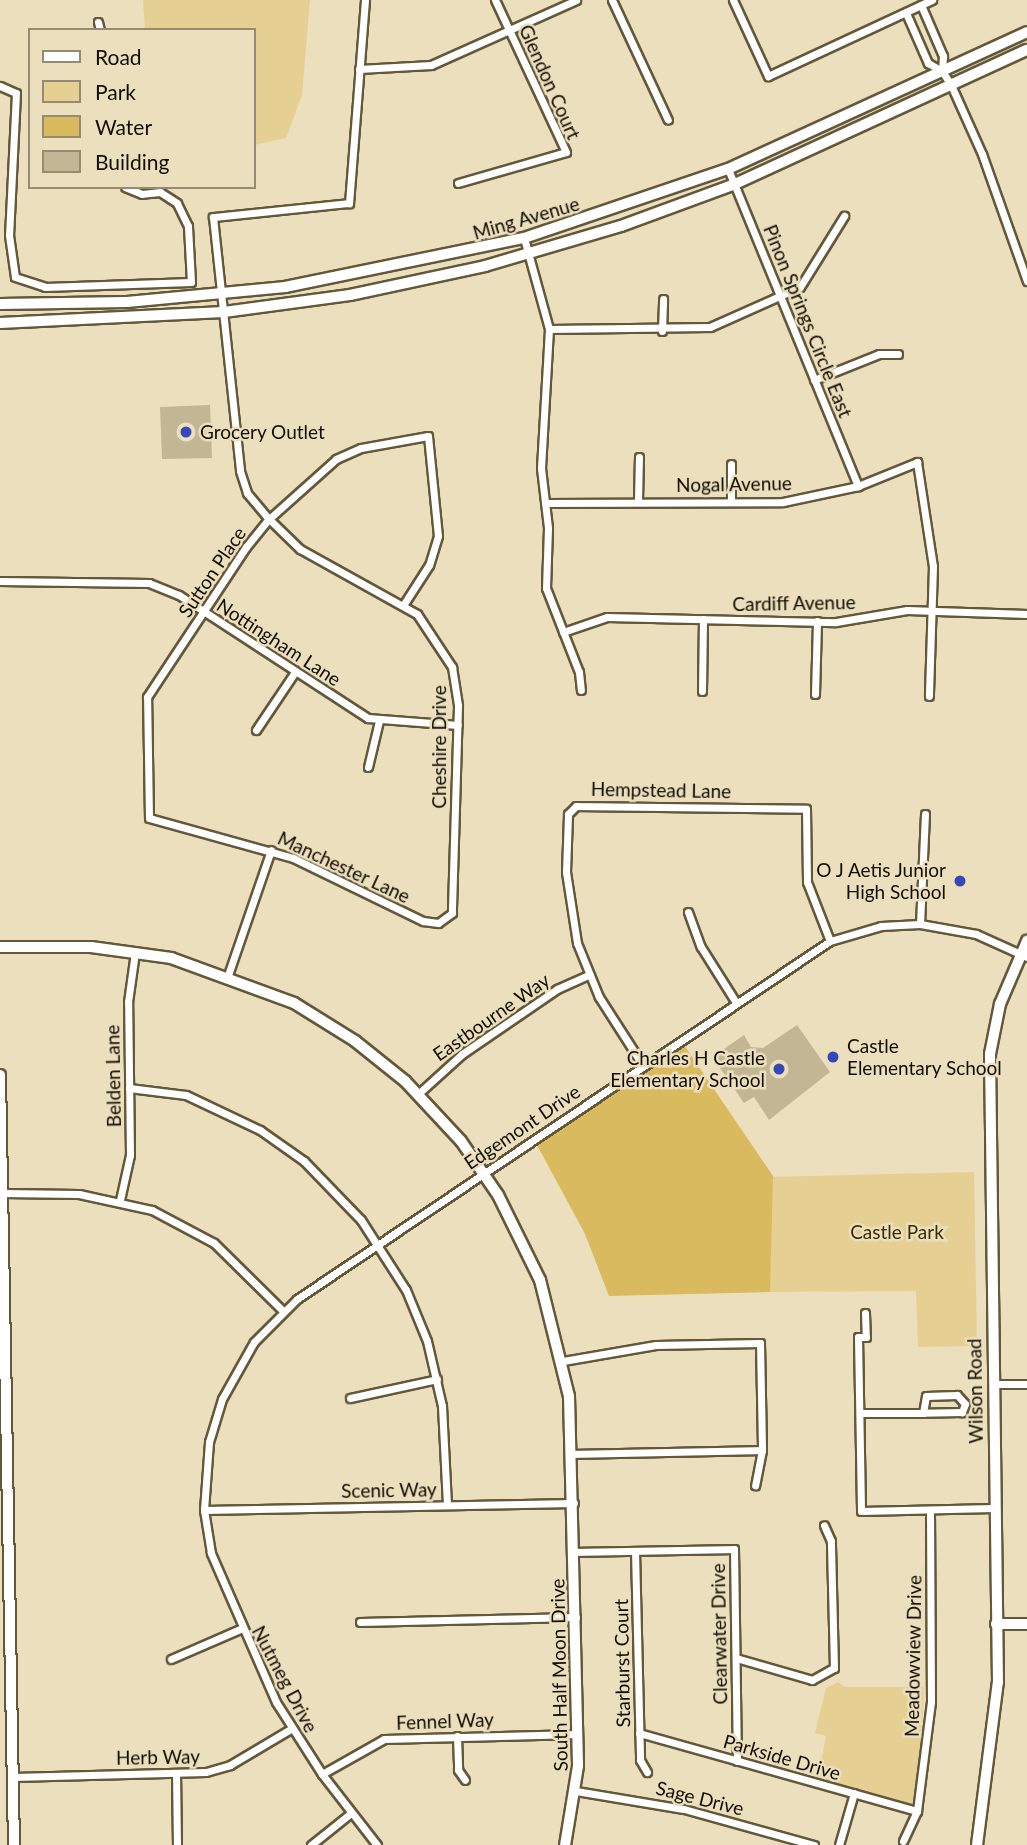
<!DOCTYPE html>
<style>
body{margin:0}
#map{position:relative;width:1027px;height:1845px;overflow:hidden;background:#ecdfbd;font-family:Lato,sans-serif}
div>[style]{position:absolute}
[style*='--x']{left:calc(var(--x)*1px);top:calc(var(--y)*1px);width:calc(var(--w)*1px);rotate:calc(var(--a)*1deg)}
.green>*{inset:0;background:#e5cf93}
.water>*{inset:0;background:#daba5f}
.building>*{inset:0;background:#c3b695}
.roads{filter:drop-shadow(2px 0 #63583a) drop-shadow(-2px 0 #63583a) drop-shadow(0 2px #63583a) drop-shadow(0 -2px #63583a)}
.street>*{height:7px;margin:-3.5px;padding:0 3.5px;transform-origin:3.5px;border-radius:3.5px;background:#fff}
.secondary>*{height:10px;margin:-5px;padding:0 5px;transform-origin:5px;border-radius:5px;background:#fff}
.dots>*{width:19px;height:19px;translate:-50% -50%;box-sizing:border-box;border:4px solid #ecdfbd;border-radius:50%}
span{translate:-50% -50%;white-space:nowrap;text-align:center;line-height:1.15;-webkit-text-stroke:5px #ecdfbd;paint-order:stroke}
.street-label{font-size:19px;color:#120d03}
.poi-label{font-size:19px;color:#120d03}
.left{translate:0 -50%;text-align:left}
.right{translate:-100% -50%;text-align:right}
.park-label{font-size:19px;color:#3a2d04}
.legend{position:absolute;left:28px;top:28px;width:228px;height:161px;box-sizing:border-box;background:#ecdfbd;border:2px solid #958b73;margin:0;padding:9px 12px;list-style:none;font-size:21px;color:#120d03}
.legend li{display:flex;align-items:center;gap:14px;height:35px}
.legend b{width:35px;border:2px solid #958b73}
</style>
<div id="map">
<div class="green">
<i style="clip-path:polygon(143px 0,310px 0,302px 95px,286px 138px,254px 145px,254px 30px,145px 30px)"></i>
<i style="clip-path:polygon(974px 1172px,977px 1346px,918px 1347px,916px 1291px,770px 1292px,769px 1177px)"></i>
<i style="clip-path:polygon(838px 1682px,844px 1687px,924px 1687px,917px 1811px,817px 1783px,826px 1736px,815px 1733px,826px 1688px)"></i>
</div>
<div class="water">
<i style="clip-path:polygon(684px 1045px,773px 1176px,770px 1292px,609px 1296px,585px 1234px,537px 1145px)"></i>
</div>
<div class="building">
<i style="clip-path:polygon(210px 405px,212px 458px,162px 459px,160px 407px)"></i>
<i style="clip-path:polygon(797px 1025px,830px 1072px,769px 1120px,754px 1097px,744px 1103px,716px 1062px,721px 1051px,744px 1035px,751px 1047px,763px 1048px)"></i>
</div>
<div class="roads">
<div class="street">
<i style="--x:365;--y:0;--w:204;--a:94.5"></i>
<i style="--x:349;--y:203;--w:137;--a:174.1"></i>
<i style="--x:213;--y:217;--w:255;--a:83.9"></i>
<i style="--x:240;--y:471;--w:23;--a:72"></i>
<i style="--x:247;--y:493;--w:34;--a:50"></i>
<i style="--x:269;--y:519;--w:43;--a:44.1"></i>
<i style="--x:300;--y:549;--w:134;--a:29.1"></i>
<i style="--x:417;--y:614;--w:64;--a:56.6"></i>
<i style="--x:452;--y:667;--w:39;--a:81"></i>
<i style="--x:458;--y:706;--w:207;--a:91.7"></i>
<i style="--x:452;--y:913;--w:17;--a:144"></i>
<i style="--x:438;--y:923;--w:15;--a:-172"></i>
<i style="--x:423;--y:921;--w:144;--a:-154.1"></i>
<i style="--x:293;--y:858;--w:149;--a:-164.5"></i>
<i style="--x:149;--y:818;--w:121;--a:-90.9"></i>
<i style="--x:147;--y:697;--w:180;--a:-56.6"></i>
<i style="--x:246;--y:547;--w:36;--a:-51"></i>
<i style="--x:269;--y:519;--w:90;--a:-41.8"></i>
<i style="--x:336;--y:459;--w:27;--a:-24"></i>
<i style="--x:361;--y:448;--w:68;--a:-10.2"></i>
<i style="--x:428;--y:436;--w:100;--a:84.3"></i>
<i style="--x:438;--y:536;--w:30;--a:107"></i>
<i style="--x:429;--y:565;--w:46;--a:122.7"></i>
<i style="--x:612;--y:0;--w:132;--a:65"></i>
<i style="--x:733;--y:0;--w:84;--a:65.3"></i>
<i style="--x:768;--y:76;--w:181;--a:-24.9"></i>
<i style="--x:921;--y:5;--w:56;--a:66.7"></i>
<i style="--x:943;--y:56;--w:15;--a:94"></i>
<i style="--x:906;--y:13;--w:55;--a:66.3"></i>
<i style="--x:928;--y:63;--w:16;--a:30"></i>
<i style="--x:942;--y:71;--w:17;--a:57"></i>
<i style="--x:951;--y:85;--w:76;--a:65.8"></i>
<i style="--x:982;--y:154;--w:135;--a:70.5"></i>
<i style="--x:98;--y:22;--w:8;--a:76"></i>
<i style="--x:359;--y:69;--w:72;--a:-3.2"></i>
<i style="--x:431;--y:65;--w:159;--a:-24.1"></i>
<i style="--x:0;--y:86;--w:17;--a:24"></i>
<i style="--x:16;--y:93;--w:142;--a:92.8"></i>
<i style="--x:9;--y:235;--w:42;--a:81.9"></i>
<i style="--x:15;--y:277;--w:32;--a:18"></i>
<i style="--x:45;--y:287;--w:146;--a:-2"></i>
<i style="--x:191;--y:282;--w:56;--a:-93.1"></i>
<i style="--x:188;--y:226;--w:25;--a:-116"></i>
<i style="--x:177;--y:203;--w:20;--a:-147"></i>
<i style="--x:160;--y:192;--w:18;--a:174"></i>
<i style="--x:142;--y:194;--w:18;--a:-158"></i>
<i style="--x:728;--y:169;--w:343;--a:67.7"></i>
<i style="--x:458;--y:183;--w:112;--a:-16"></i>
<i style="--x:566;--y:152;--w:168;--a:-115"></i>
<i style="--x:524;--y:238;--w:94;--a:74.6"></i>
<i style="--x:549;--y:329;--w:139;--a:93.3"></i>
<i style="--x:541;--y:468;--w:60;--a:83.3"></i>
<i style="--x:548;--y:528;--w:60;--a:91.9"></i>
<i style="--x:546;--y:588;--w:90;--a:68.6"></i>
<i style="--x:579;--y:672;--w:18;--a:84"></i>
<i style="--x:549;--y:329;--w:161;--a:-0.7"></i>
<i style="--x:710;--y:327;--w:98;--a:-24"></i>
<i style="--x:800;--y:287;--w:84;--a:-58.2"></i>
<i style="--x:662;--y:331;--w:32;--a:-88"></i>
<i style="--x:814;--y:380;--w:70;--a:-21.8"></i>
<i style="--x:879;--y:354;--w:19;--a:0"></i>
<i style="--x:638;--y:500;--w:43;--a:-88.7"></i>
<i style="--x:731;--y:502;--w:38;--a:-90"></i>
<i style="--x:545;--y:503;--w:238;--a:-0.2"></i>
<i style="--x:783;--y:502;--w:77;--a:-12"></i>
<i style="--x:858;--y:486;--w:64;--a:-22.1"></i>
<i style="--x:917;--y:462;--w:105;--a:81.3"></i>
<i style="--x:933;--y:566;--w:130;--a:91.8"></i>
<i style="--x:0;--y:581;--w:149;--a:0.8"></i>
<i style="--x:149;--y:583;--w:32;--a:22"></i>
<i style="--x:179;--y:595;--w:225;--a:33.1"></i>
<i style="--x:368;--y:718;--w:90;--a:4.4"></i>
<i style="--x:563;--y:632;--w:46;--a:-18.8"></i>
<i style="--x:607;--y:617;--w:229;--a:1.3"></i>
<i style="--x:836;--y:622;--w:72;--a:-9.6"></i>
<i style="--x:907;--y:610;--w:120;--a:1.9"></i>
<i style="--x:702;--y:691;--w:72;--a:-89.2"></i>
<i style="--x:815;--y:694;--w:73;--a:-88.4"></i>
<i style="--x:256;--y:730;--w:70;--a:-56.1"></i>
<i style="--x:368;--y:767;--w:47;--a:-76.6"></i>
<i style="--x:688;--y:912;--w:37;--a:70"></i>
<i style="--x:701;--y:947;--w:64;--a:57.8"></i>
<i style="--x:920;--y:924;--w:110;--a:-87.4"></i>
<i style="--x:228;--y:975;--w:132;--a:-71"></i>
<i style="--x:642;--y:1064;--w:80;--a:-122.7"></i>
<i style="--x:599;--y:997;--w:58;--a:-112.2"></i>
<i style="--x:577;--y:943;--w:72;--a:-98.8"></i>
<i style="--x:566;--y:872;--w:58;--a:-88"></i>
<i style="--x:568;--y:814;--w:11;--a:-45"></i>
<i style="--x:576;--y:806;--w:230;--a:0.7"></i>
<i style="--x:806;--y:809;--w:73;--a:89.2"></i>
<i style="--x:807;--y:882;--w:63;--a:68.7"></i>
<i style="--x:129;--y:1088;--w:57;--a:7"></i>
<i style="--x:186;--y:1095;--w:82;--a:25.3"></i>
<i style="--x:260;--y:1130;--w:54;--a:35.2"></i>
<i style="--x:304;--y:1161;--w:82;--a:46"></i>
<i style="--x:361;--y:1220;--w:83;--a:57.3"></i>
<i style="--x:406;--y:1290;--w:55;--a:67.6"></i>
<i style="--x:427;--y:1341;--w:67;--a:77"></i>
<i style="--x:442;--y:1406;--w:99;--a:87.1"></i>
<i style="--x:418;--y:1094;--w:59;--a:-42.3"></i>
<i style="--x:462;--y:1054;--w:115;--a:-34.4"></i>
<i style="--x:557;--y:989;--w:34;--a:-24"></i>
<i style="--x:2;--y:1193;--w:77;--a:0.7"></i>
<i style="--x:79;--y:1194;--w:75;--a:12.4"></i>
<i style="--x:152;--y:1210;--w:70;--a:28"></i>
<i style="--x:214;--y:1243;--w:97;--a:44.6"></i>
<i style="--x:120;--y:1200;--w:46;--a:-77.5"></i>
<i style="--x:130;--y:1155;--w:153;--a:-90.7"></i>
<i style="--x:128;--y:1002;--w:50;--a:-82"></i>
<i style="--x:865;--y:1313;--w:24;--a:88"></i>
<i style="--x:866;--y:1337;--w:8;--a:180"></i>
<i style="--x:858;--y:1337;--w:174;--a:89"></i>
<i style="--x:861;--y:1511;--w:133;--a:-1.3"></i>
<i style="--x:563;--y:1361;--w:94;--a:-9.8"></i>
<i style="--x:656;--y:1345;--w:104;--a:-1.1"></i>
<i style="--x:760;--y:1343;--w:107;--a:88.9"></i>
<i style="--x:762;--y:1450;--w:36;--a:101"></i>
<i style="--x:993;--y:1384;--w:34;--a:0"></i>
<i style="--x:350;--y:1398;--w:89;--a:-12.3"></i>
<i style="--x:860;--y:1413;--w:63;--a:0"></i>
<i style="--x:923;--y:1413;--w:17;--a:-80"></i>
<i style="--x:926;--y:1396;--w:31;--a:-2"></i>
<i style="--x:957;--y:1395;--w:12;--a:48"></i>
<i style="--x:965;--y:1404;--w:9;--a:111"></i>
<i style="--x:962;--y:1412;--w:39;--a:179"></i>
<i style="--x:573;--y:1454;--w:189;--a:-1.2"></i>
<i style="--x:204;--y:1510;--w:370;--a:-1.1"></i>
<i style="--x:635;--y:1551;--w:209;--a:88.6"></i>
<i style="--x:640;--y:1760;--w:14;--a:60"></i>
<i style="--x:575;--y:1552;--w:159;--a:-1.1"></i>
<i style="--x:734;--y:1549;--w:212;--a:89.2"></i>
<i style="--x:360;--y:1622;--w:216;--a:-1.3"></i>
<i style="--x:736;--y:1658;--w:79;--a:16.1"></i>
<i style="--x:812;--y:1680;--w:25;--a:-29"></i>
<i style="--x:834;--y:1668;--w:127;--a:-91.4"></i>
<i style="--x:831;--y:1541;--w:17;--a:-114"></i>
<i style="--x:171;--y:1659;--w:75;--a:-23.5"></i>
<i style="--x:639;--y:1733;--w:289;--a:15.7"></i>
<i style="--x:457;--y:1736;--w:34;--a:88"></i>
<i style="--x:458;--y:1770;--w:12;--a:55"></i>
<i style="--x:176;--y:1773;--w:72;--a:89.2"></i>
<i style="--x:322;--y:1774;--w:71;--a:-29.4"></i>
<i style="--x:384;--y:1739;--w:194;--a:-1.5"></i>
<i style="--x:13;--y:1777;--w:193;--a:-1.5"></i>
<i style="--x:206;--y:1772;--w:25;--a:-16"></i>
<i style="--x:230;--y:1765;--w:72;--a:-30.8"></i>
<i style="--x:576;--y:1791;--w:109;--a:9.5"></i>
<i style="--x:684;--y:1809;--w:135;--a:15.5"></i>
<i style="--x:903;--y:1841;--w:33;--a:-65"></i>
<i style="--x:917;--y:1811;--w:110;--a:-82.7"></i>
<i style="--x:931;--y:1702;--w:192;--a:-90.3"></i>
<i style="--x:311;--y:1845;--w:51;--a:-38.7"></i>
<i style="--x:377;--y:1845;--w:90;--a:-127.8"></i>
<i style="--x:322;--y:1774;--w:85;--a:-122.6"></i>
<i style="--x:276;--y:1702;--w:163;--a:-113.6"></i>
<i style="--x:211;--y:1553;--w:44;--a:-99.2"></i>
<i style="--x:204;--y:1510;--w:68;--a:-85.8"></i>
<i style="--x:209;--y:1442;--w:45;--a:-73.2"></i>
<i style="--x:222;--y:1399;--w:65;--a:-60.7"></i>
<i style="--x:254;--y:1342;--w:61;--a:-45"></i>
<i style="--x:297;--y:1299;--w:642;--a:-33.89"></i>
<i style="--x:830;--y:941;--w:53;--a:-16.4"></i>
<i style="--x:881;--y:926;--w:39;--a:-3"></i>
<i style="--x:920;--y:924;--w:57;--a:10.1"></i>
<i style="--x:976;--y:934;--w:56;--a:24.3"></i>
<i style="--x:839;--y:1845;--w:54;--a:-73.9"></i>
</div>
<div class="secondary">
<i style="--x:0;--y:304;--w:127;--a:-0.9"></i>
<i style="--x:127;--y:302;--w:159;--a:-5.4"></i>
<i style="--x:285;--y:287;--w:244;--a:-11.6"></i>
<i style="--x:524;--y:238;--w:215;--a:-18.7"></i>
<i style="--x:728;--y:169;--w:329;--a:-24.6"></i>
<i style="--x:0;--y:323;--w:224;--a:-2.8"></i>
<i style="--x:224;--y:312;--w:127;--a:-7.7"></i>
<i style="--x:350;--y:295;--w:138;--a:-12.1"></i>
<i style="--x:485;--y:266;--w:142;--a:-16.4"></i>
<i style="--x:621;--y:226;--w:121;--a:-20.2"></i>
<i style="--x:735;--y:184;--w:321;--a:-24.7"></i>
<i style="--x:0;--y:947;--w:91;--a:0"></i>
<i style="--x:91;--y:947;--w:81;--a:7.8"></i>
<i style="--x:171;--y:958;--w:131;--a:20.1"></i>
<i style="--x:294;--y:1003;--w:72;--a:31.9"></i>
<i style="--x:355;--y:1041;--w:64;--a:38.7"></i>
<i style="--x:405;--y:1081;--w:82;--a:47"></i>
<i style="--x:461;--y:1141;--w:65;--a:55.6"></i>
<i style="--x:498;--y:1195;--w:95;--a:63.7"></i>
<i style="--x:540;--y:1280;--w:120;--a:76"></i>
<i style="--x:569;--y:1396;--w:370;--a:88.6"></i>
<i style="--x:578;--y:1766;--w:80;--a:99.3"></i>
<i style="--x:0;--y:1075;--w:770;--a:88.96"></i>
<i style="--x:996;--y:1624;--w:31;--a:0"></i>
<i style="--x:977;--y:1845;--w:164;--a:-82.7"></i>
<i style="--x:998;--y:1682;--w:628;--a:-90.73"></i>
<i style="--x:990;--y:1054;--w:51;--a:-78.7"></i>
<i style="--x:1000;--y:1004;--w:69;--a:-66.8"></i>
</div>
</div>
<div class="dots">
<i style="left:186px;top:432px;background:#3448ba"></i>
<i style="left:960px;top:881px;background:#3448ba"></i>
<i style="left:833px;top:1057px;background:#3448ba"></i>
<i style="left:779px;top:1069px;background:#3448ba"></i>
</div>
<div class="street-label">
<span style="left:550px;top:82px;rotate:66deg">Glendon Court</span>
<span style="left:526px;top:218px;rotate:-16deg">Ming Avenue</span>
<span style="left:808px;top:321px;rotate:68deg">Pinon Springs Circle East</span>
<span style="left:734px;top:484px;rotate:-1deg">Nogal Avenue</span>
<span style="left:212px;top:572px;rotate:-56deg">Sutton Place</span>
<span style="left:794px;top:603px;rotate:-1deg">Cardiff Avenue</span>
<span style="left:279px;top:642px;rotate:33deg">Nottingham Lane</span>
<span style="left:439px;top:747px;rotate:-90deg">Cheshire Drive</span>
<span style="left:661px;top:790px;rotate:1deg">Hempstead Lane</span>
<span style="left:344px;top:867px;rotate:25deg">Manchester Lane</span>
<span style="left:491px;top:1017px;rotate:-35deg">Eastbourne Way</span>
<span style="left:113px;top:1076px;rotate:-91deg">Belden Lane</span>
<span style="left:522px;top:1127px;rotate:-34deg">Edgemont Drive</span>
<span style="left:975px;top:1391px;rotate:-91deg">Wilson Road</span>
<span style="left:389px;top:1490px;rotate:-1deg">Scenic Way</span>
<span style="left:719px;top:1634px;rotate:-91deg">Clearwater Drive</span>
<span style="left:913px;top:1656px;rotate:-89deg">Meadowview Drive</span>
<span style="left:622px;top:1663px;rotate:-91deg">Starburst Court</span>
<span style="left:559px;top:1675px;rotate:-91deg">South Half Moon Drive</span>
<span style="left:285px;top:1679px;rotate:62deg">Nutmeg Drive</span>
<span style="left:445px;top:1721px;rotate:-2deg">Fennel Way</span>
<span style="left:158px;top:1757px;rotate:-1deg">Herb Way</span>
<span style="left:782px;top:1757px;rotate:16deg">Parkside Drive</span>
<span style="left:700px;top:1798px;rotate:14deg">Sage Drive</span>
</div>
<div class="poi-label">
<span class="left" style="left:200px;top:432px">Grocery Outlet</span>
<span class="right" style="left:946px;top:881px">O J Aetis Junior<br>High School</span>
<span class="left" style="left:847px;top:1057px">Castle<br>Elementary School</span>
<span class="right" style="left:765px;top:1069px">Charles H Castle<br>Elementary School</span>
</div>
<div class="park-label">
<span style="left:897px;top:1232px">Castle Park</span>
</div>
<ul class="legend">
<li><b style="height:9px;background:#fff"></b>Road</li>
<li><b style="height:19px;background:#e5cf93"></b>Park</li>
<li><b style="height:19px;background:#daba5f"></b>Water</li>
<li><b style="height:19px;background:#c3b695"></b>Building</li>
</ul>
</div>
